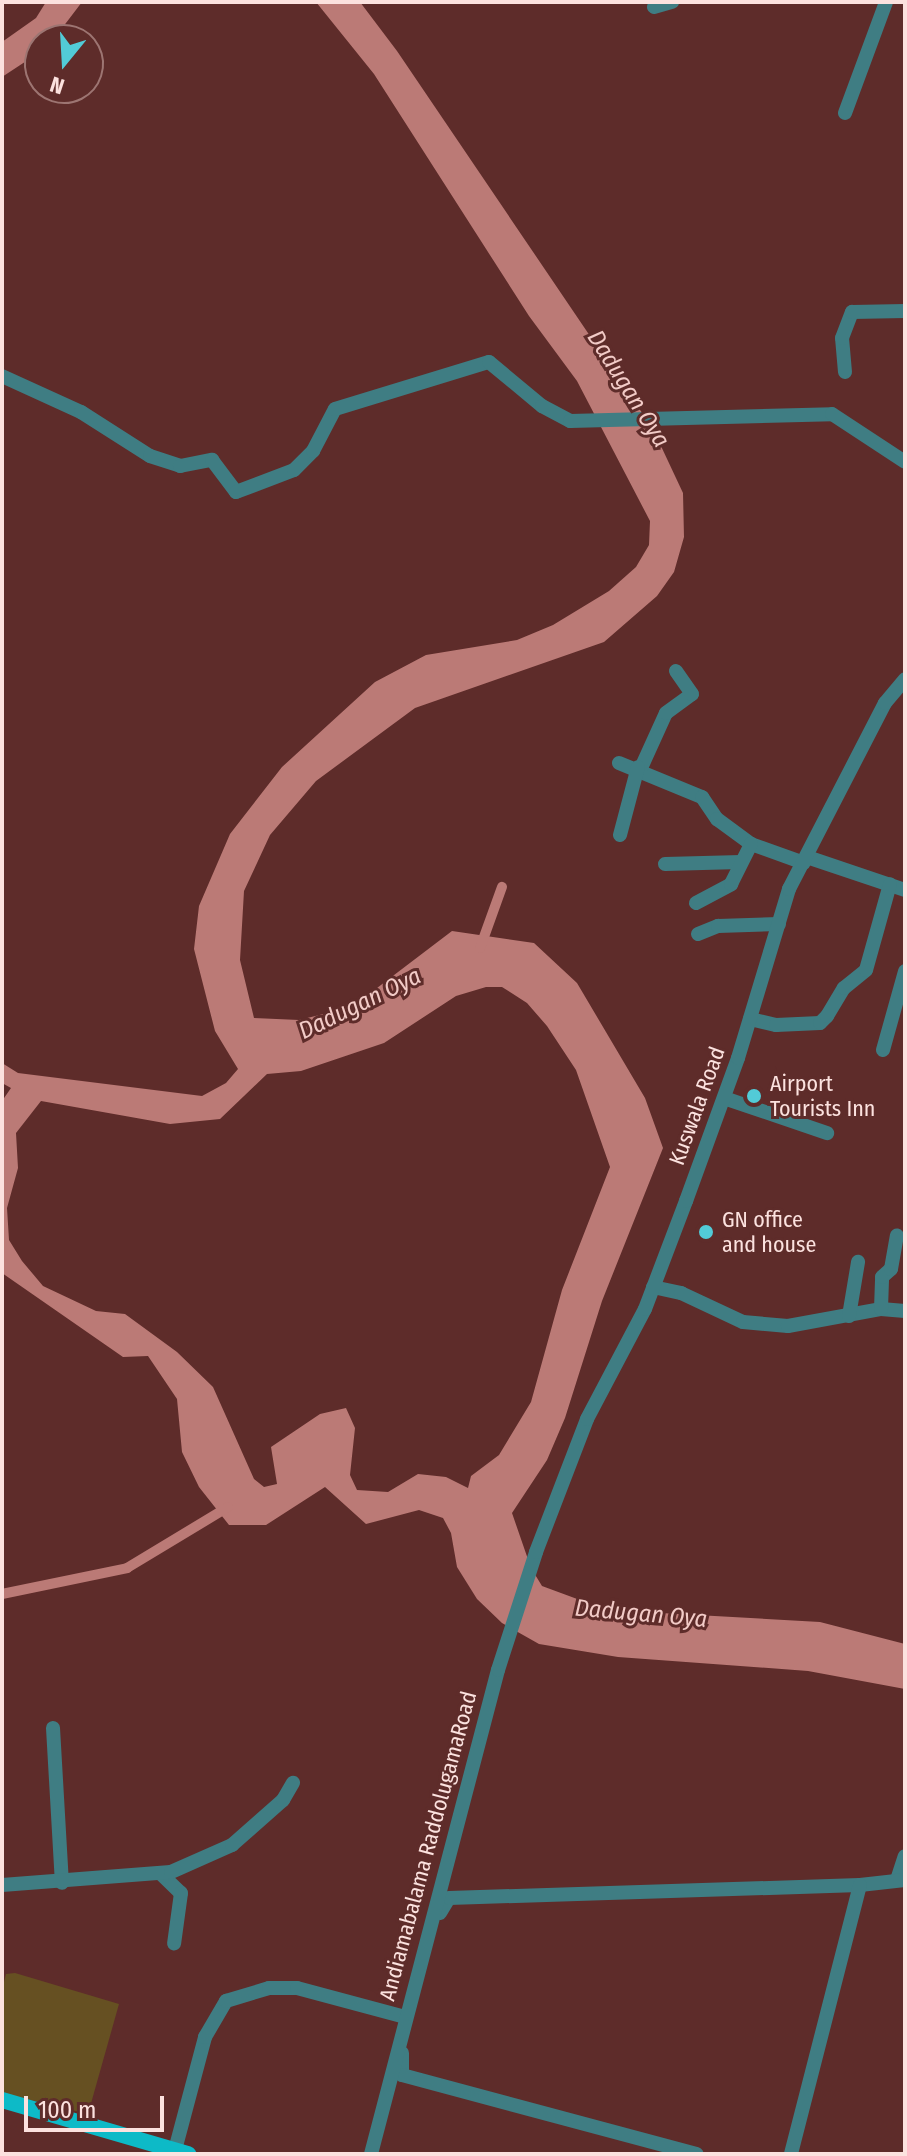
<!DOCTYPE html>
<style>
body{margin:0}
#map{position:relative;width:907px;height:2156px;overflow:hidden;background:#5e2c2a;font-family:"Fira Sans Condensed",sans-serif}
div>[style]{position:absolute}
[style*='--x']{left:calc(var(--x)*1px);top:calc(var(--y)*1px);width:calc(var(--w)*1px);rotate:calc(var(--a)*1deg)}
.green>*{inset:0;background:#665022}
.water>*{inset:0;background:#bb7a76}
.canal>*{height:10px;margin:-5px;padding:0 5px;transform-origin:5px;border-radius:5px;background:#bb7a76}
.minor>*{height:14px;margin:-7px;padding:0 7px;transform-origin:7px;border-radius:7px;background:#3f7d83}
.major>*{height:16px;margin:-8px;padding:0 8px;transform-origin:8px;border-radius:8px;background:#0dbac7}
.dots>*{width:22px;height:22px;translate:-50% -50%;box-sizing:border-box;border:4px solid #5e2c2a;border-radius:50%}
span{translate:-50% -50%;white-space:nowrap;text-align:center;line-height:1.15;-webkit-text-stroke:6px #5e2c2a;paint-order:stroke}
.poi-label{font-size:22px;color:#fce2df}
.left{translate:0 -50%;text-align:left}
.street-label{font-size:22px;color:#fce2df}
.water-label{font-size:24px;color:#f2cbc7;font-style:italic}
.frame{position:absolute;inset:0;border:4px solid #fce2df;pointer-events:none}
.north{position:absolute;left:24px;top:24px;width:80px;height:80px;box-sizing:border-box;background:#5e2c2a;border:2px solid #9d7572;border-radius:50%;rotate:198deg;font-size:22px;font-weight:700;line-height:32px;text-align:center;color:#fce2df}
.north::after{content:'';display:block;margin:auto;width:28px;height:36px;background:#52cbd7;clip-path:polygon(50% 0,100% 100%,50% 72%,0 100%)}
.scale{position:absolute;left:24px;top:2096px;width:140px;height:36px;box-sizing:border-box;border:4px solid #fce2df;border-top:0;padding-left:10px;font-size:24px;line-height:28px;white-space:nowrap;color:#fce2df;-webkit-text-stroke:6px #5e2c2a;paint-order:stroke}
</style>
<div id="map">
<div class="green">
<i style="clip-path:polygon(15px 1973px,119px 2004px,88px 2114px,2px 2093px,2px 1990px,6px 1974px)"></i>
</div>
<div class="water">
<i style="clip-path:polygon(46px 2px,82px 2px,53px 40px,40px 40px,40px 52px,2px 77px,2px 42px,36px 18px)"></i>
<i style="clip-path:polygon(evenodd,316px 2px,360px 2px,397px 51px,653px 429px,683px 493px,684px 537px,674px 572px,657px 596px,604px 642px,415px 708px,316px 781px,270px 835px,244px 891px,240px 960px,254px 1018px,299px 1020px,352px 1007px,452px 931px,534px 943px,577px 983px,645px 1098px,663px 1148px,602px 1301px,565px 1418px,547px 1460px,512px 1513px,531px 1568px,542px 1586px,607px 1610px,820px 1622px,905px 1644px,905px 1689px,808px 1671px,618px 1657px,539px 1644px,502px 1623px,477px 1599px,457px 1567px,451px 1533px,443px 1518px,419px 1510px,366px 1524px,325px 1487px,266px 1525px,229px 1525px,199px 1487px,182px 1452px,177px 1399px,148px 1356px,123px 1357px,2px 1273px,2px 1101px,11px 1088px,2px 1083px,2px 1063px,18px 1073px,202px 1096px,226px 1083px,238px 1069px,215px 1031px,194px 949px,199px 906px,230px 834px,282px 767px,375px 682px,426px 655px,517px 640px,553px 625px,609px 591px,636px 567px,649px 545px,650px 521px,577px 381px,529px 316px,374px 74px,316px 2px,486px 987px,502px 987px,527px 1003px,547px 1026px,576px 1070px,610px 1167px,562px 1290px,531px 1402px,499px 1455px,471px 1476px,468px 1488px,446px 1477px,418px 1474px,388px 1492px,357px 1490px,350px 1475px,355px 1428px,346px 1408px,320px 1414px,271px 1447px,277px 1484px,264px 1487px,254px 1479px,213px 1387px,177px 1352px,125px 1314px,96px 1311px,43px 1286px,22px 1261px,9px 1240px,7px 1208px,18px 1168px,16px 1133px,41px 1101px,170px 1124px,220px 1119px,267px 1074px,301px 1071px,384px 1043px,456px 996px,486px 987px)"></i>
</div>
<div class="canal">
<i style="--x:480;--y:948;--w:65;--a:-70.2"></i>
<i style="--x:2;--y:1594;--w:128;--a:-11.7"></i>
<i style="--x:127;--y:1568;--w:118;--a:-31.1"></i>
</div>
<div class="minor">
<i style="--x:654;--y:7;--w:19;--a:-16"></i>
<i style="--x:845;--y:113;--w:118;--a:-69.7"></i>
<i style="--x:845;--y:372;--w:34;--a:-95"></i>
<i style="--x:842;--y:338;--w:28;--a:-69"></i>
<i style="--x:852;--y:312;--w:53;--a:-1.1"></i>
<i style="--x:2;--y:376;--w:87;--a:24.5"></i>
<i style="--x:81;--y:412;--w:82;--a:32.5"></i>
<i style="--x:150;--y:456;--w:32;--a:18"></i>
<i style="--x:180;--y:466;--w:33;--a:-11"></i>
<i style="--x:212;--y:460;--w:40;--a:53"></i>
<i style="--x:236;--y:492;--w:62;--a:-20.8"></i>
<i style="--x:294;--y:470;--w:27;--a:-45"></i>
<i style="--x:313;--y:451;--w:47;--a:-62.4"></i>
<i style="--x:335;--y:409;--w:161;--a:-17"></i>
<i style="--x:489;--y:362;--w:69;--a:39.7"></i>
<i style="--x:542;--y:406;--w:32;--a:28"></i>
<i style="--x:570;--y:421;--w:262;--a:-1.5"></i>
<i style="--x:832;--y:414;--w:87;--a:33.3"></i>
<i style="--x:619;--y:763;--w:90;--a:22.3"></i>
<i style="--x:702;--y:797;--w:27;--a:56"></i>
<i style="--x:717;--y:819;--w:42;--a:36.3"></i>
<i style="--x:751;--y:844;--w:56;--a:19.7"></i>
<i style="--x:641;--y:768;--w:60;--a:-65.6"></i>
<i style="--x:666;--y:713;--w:32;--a:-36"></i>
<i style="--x:692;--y:694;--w:28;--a:-125"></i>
<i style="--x:620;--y:835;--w:70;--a:-75.2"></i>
<i style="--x:807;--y:857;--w:103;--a:18.6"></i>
<i style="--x:665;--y:864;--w:76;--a:-1.5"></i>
<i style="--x:696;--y:903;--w:40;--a:-28"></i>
<i style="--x:731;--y:884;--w:45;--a:-63.4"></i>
<i style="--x:698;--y:934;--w:22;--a:-22"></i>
<i style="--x:718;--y:926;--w:61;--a:-1.9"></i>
<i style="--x:750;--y:1019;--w:27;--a:13"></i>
<i style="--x:776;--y:1025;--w:44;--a:-2.6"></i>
<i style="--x:820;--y:1023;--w:10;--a:-45"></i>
<i style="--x:827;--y:1016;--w:33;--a:-59"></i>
<i style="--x:844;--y:988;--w:28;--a:-39"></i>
<i style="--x:866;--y:970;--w:89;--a:-74.4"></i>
<i style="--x:883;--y:1050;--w:82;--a:-74.4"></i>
<i style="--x:724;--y:1098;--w:109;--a:18.8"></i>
<i style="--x:653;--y:1287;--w:29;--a:12"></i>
<i style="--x:681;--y:1293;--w:68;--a:25.1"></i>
<i style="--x:743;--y:1322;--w:45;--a:5.1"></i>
<i style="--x:788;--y:1326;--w:95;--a:-10.4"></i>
<i style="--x:881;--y:1309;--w:24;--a:5"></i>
<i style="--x:881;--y:1309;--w:32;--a:-88"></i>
<i style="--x:882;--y:1277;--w:12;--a:-42"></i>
<i style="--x:891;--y:1269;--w:34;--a:-80"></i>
<i style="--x:849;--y:1316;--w:55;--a:-80.5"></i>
<i style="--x:53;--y:1728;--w:155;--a:86.7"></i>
<i style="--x:160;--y:1873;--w:29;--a:44"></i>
<i style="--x:181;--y:1893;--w:51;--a:97.8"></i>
<i style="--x:897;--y:1880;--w:25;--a:-72"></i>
<i style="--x:2;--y:1885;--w:169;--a:-4.4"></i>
<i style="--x:171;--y:1872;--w:67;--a:-23.9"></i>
<i style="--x:232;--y:1845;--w:68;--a:-41.4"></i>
<i style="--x:283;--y:1800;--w:20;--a:-60"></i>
<i style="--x:860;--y:1885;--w:45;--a:-6.3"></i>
<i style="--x:440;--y:1913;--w:17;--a:-59"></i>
<i style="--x:449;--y:1898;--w:411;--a:-1.8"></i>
<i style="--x:860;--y:1885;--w:278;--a:104.4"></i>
<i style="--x:402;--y:2053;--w:22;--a:90"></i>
<i style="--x:402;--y:2075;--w:305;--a:15"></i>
<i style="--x:175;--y:2150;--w:117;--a:-75.1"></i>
<i style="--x:205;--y:2037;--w:42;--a:-59.7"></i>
<i style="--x:226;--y:2001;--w:45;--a:-16.8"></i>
<i style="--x:269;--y:1988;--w:28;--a:0"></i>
<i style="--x:297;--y:1988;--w:112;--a:15"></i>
<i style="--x:371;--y:2154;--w:500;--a:-75.3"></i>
<i style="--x:498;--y:1670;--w:124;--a:-72.1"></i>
<i style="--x:536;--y:1552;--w:142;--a:-69"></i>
<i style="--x:587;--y:1419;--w:124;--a:-62.2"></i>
<i style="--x:645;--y:1309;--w:116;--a:-69.2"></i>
<i style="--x:686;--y:1201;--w:152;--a:-70"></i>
<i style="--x:738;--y:1058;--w:177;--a:-73.2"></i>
<i style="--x:789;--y:889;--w:209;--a:-62.7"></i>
<i style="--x:885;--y:703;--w:31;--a:-50"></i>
</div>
<div class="major">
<i style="--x:2;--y:2100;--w:194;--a:16.2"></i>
</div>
<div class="dots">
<i style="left:754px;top:1096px;background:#52cbd7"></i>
<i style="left:706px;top:1232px;background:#52cbd7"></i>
</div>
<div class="poi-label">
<span class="left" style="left:770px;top:1096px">Airport<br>Tourists Inn</span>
<span class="left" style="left:722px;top:1232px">GN office<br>and house</span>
</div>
<div class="street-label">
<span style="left:697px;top:1106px;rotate:-70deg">Kuswala Road</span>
<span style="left:428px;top:1846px;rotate:-75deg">Andiamabalama RaddolugamaRoad</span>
</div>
<div class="water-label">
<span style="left:628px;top:389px;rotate:58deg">Dadugan Oya</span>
<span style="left:360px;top:1004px;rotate:-26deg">Dadugan Oya</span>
<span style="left:641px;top:1614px;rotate:5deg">Dadugan Oya</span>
</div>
<div class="frame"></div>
<div class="north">N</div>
<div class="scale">100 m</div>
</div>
